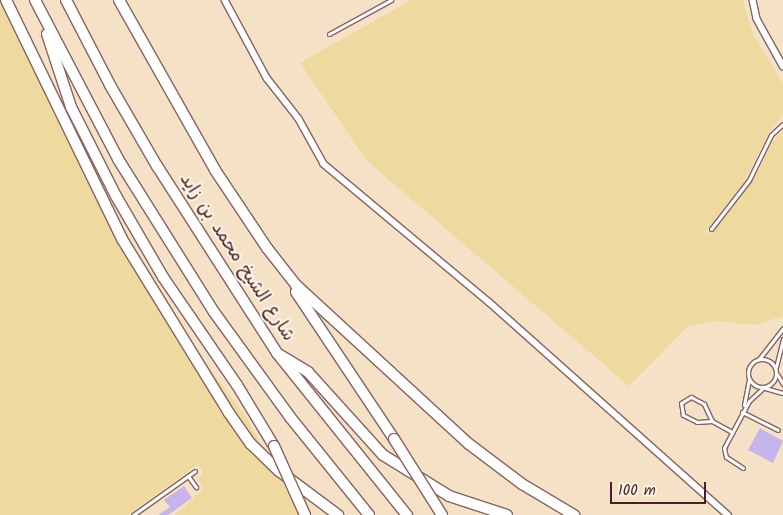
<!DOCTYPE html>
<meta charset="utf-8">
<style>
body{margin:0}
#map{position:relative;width:783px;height:515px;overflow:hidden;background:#f5e1c6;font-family:Kalam,"Playpen Sans Arabic",sans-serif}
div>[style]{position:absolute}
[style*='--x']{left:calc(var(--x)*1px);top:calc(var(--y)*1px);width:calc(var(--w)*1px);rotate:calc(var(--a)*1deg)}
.sand>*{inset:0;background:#eeda9e}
.building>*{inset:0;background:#c6b4ec}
.roads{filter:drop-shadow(1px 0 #866361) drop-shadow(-1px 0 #866361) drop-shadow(0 1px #866361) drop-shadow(0 -1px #866361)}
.lane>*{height:3px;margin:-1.5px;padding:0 1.5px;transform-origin:1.5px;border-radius:1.5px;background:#fff}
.lane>.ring{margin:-1.5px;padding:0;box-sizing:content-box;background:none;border:3px solid #fff;border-radius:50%}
.street>*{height:5.5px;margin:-2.75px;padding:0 2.75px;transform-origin:2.75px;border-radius:2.75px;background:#fff}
.highway>*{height:10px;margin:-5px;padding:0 5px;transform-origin:5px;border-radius:5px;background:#fff}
.bridges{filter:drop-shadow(1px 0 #866361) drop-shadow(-1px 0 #866361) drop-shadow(0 1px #866361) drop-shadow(0 -1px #866361)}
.highway-bridge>*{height:10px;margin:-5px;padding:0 5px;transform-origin:5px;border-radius:5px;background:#fff}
span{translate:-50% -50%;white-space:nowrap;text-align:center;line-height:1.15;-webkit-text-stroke:4px #fcf5e5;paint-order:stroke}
.street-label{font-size:18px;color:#4a1f2b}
.scale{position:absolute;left:610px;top:482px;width:96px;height:22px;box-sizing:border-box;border:2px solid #4a1f2b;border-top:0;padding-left:6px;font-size:15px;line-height:18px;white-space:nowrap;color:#4a1f2b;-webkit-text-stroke:4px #fcf5e5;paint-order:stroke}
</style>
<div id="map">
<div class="sand">
<i style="clip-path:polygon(411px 0,743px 0,753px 35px,783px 83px,783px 115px,771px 129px,743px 183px,706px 231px,709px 234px,731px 210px,758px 172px,771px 143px,783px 131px,783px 316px,756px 325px,713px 321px,688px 326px,629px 386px,367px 161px,300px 63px)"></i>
<i style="clip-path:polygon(0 2px,55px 115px,150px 289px,246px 417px,300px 515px,175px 515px,204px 489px,198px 479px,203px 472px,198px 464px,128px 515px,0 515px)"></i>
</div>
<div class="building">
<i style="clip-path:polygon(760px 428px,783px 441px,773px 463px,748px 450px)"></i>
<i style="clip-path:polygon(184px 486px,192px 498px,168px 515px,158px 515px,170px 507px,164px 500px)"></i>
</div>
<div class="roads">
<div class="lane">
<i style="--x:329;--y:34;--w:71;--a:-28.7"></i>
<i style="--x:711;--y:229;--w:62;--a:-52.2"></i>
<i style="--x:749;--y:180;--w:50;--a:-63.9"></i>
<i style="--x:771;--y:135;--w:16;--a:-43"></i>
<i class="ring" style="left:748px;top:359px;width:25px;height:25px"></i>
<i style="--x:759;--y:359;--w:39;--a:-52"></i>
<i style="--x:776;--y:367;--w:29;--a:-76"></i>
<i style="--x:777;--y:374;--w:12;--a:59"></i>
<i style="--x:765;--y:388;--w:19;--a:16"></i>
<i style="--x:691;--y:397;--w:15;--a:28"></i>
<i style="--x:704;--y:404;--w:19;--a:65"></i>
<i style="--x:712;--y:421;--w:15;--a:176"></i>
<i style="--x:697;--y:422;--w:16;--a:-153"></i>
<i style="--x:683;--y:415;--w:12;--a:-99"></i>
<i style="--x:681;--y:403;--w:12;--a:-31"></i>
<i style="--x:744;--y:405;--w:25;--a:-79"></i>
<i style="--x:742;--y:412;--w:40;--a:26.6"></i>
<i style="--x:712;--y:421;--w:23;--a:29"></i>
<i style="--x:743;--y:468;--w:20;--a:-147"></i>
<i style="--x:726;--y:457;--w:9;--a:-103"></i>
<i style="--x:724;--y:448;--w:53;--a:-62"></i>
<i style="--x:749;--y:401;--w:19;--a:-43"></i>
<i style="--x:188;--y:476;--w:14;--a:54"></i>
<i style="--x:133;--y:515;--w:76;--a:-35.4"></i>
</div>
<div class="street">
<i style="--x:225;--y:0;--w:89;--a:61.7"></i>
<i style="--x:267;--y:78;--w:52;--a:52"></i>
<i style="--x:299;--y:119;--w:51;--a:60.9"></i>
<i style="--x:324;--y:164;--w:215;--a:39.9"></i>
<i style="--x:489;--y:302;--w:320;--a:41.7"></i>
<i style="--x:753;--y:0;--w:19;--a:78"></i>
<i style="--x:757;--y:19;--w:54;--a:61"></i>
</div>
<div class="highway">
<i style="--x:6;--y:0;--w:266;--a:64.1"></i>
<i style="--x:122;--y:239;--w:204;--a:58.4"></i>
<i style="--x:229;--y:413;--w:38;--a:55"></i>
<i style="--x:251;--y:444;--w:39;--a:44"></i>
<i style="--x:279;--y:471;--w:74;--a:36.7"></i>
<i style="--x:35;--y:0;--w:179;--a:62.4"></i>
<i style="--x:118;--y:159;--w:181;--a:57.9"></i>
<i style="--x:214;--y:312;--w:130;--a:54.1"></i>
<i style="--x:290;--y:417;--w:126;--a:51.1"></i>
<i style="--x:66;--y:0;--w:96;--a:62.6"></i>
<i style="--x:110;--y:85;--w:94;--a:59.9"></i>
<i style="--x:157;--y:166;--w:222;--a:57.3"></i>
<i style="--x:277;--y:353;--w:208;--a:51.3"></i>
<i style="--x:119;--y:0;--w:195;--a:60.5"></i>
<i style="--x:215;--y:170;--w:94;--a:56.3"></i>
<i style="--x:267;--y:248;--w:47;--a:51.9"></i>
<i style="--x:296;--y:285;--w:235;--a:42.6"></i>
<i style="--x:469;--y:444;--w:66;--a:37"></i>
<i style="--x:522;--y:484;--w:61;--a:30.8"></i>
<i style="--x:47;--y:34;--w:77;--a:71.8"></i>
<i style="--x:71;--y:107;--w:100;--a:63.2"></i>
<i style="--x:116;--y:196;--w:94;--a:59.9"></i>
<i style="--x:163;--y:277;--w:131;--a:55.6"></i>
<i style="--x:237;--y:385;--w:71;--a:58.8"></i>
<i style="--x:296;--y:292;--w:177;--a:56.3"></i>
<i style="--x:280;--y:355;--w:33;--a:31"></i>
<i style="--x:308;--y:372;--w:112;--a:47.9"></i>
<i style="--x:383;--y:455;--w:78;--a:31.8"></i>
<i style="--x:449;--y:496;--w:61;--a:18.1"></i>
</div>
</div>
<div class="bridges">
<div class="highway-bridge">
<i style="--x:394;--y:439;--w:90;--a:57.7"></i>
<i style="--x:274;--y:446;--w:76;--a:65.8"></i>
</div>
</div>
<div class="street-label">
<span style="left:236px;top:258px;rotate:57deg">شارع الشيخ محمد بن زايد</span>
</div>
<div class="scale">100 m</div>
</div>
